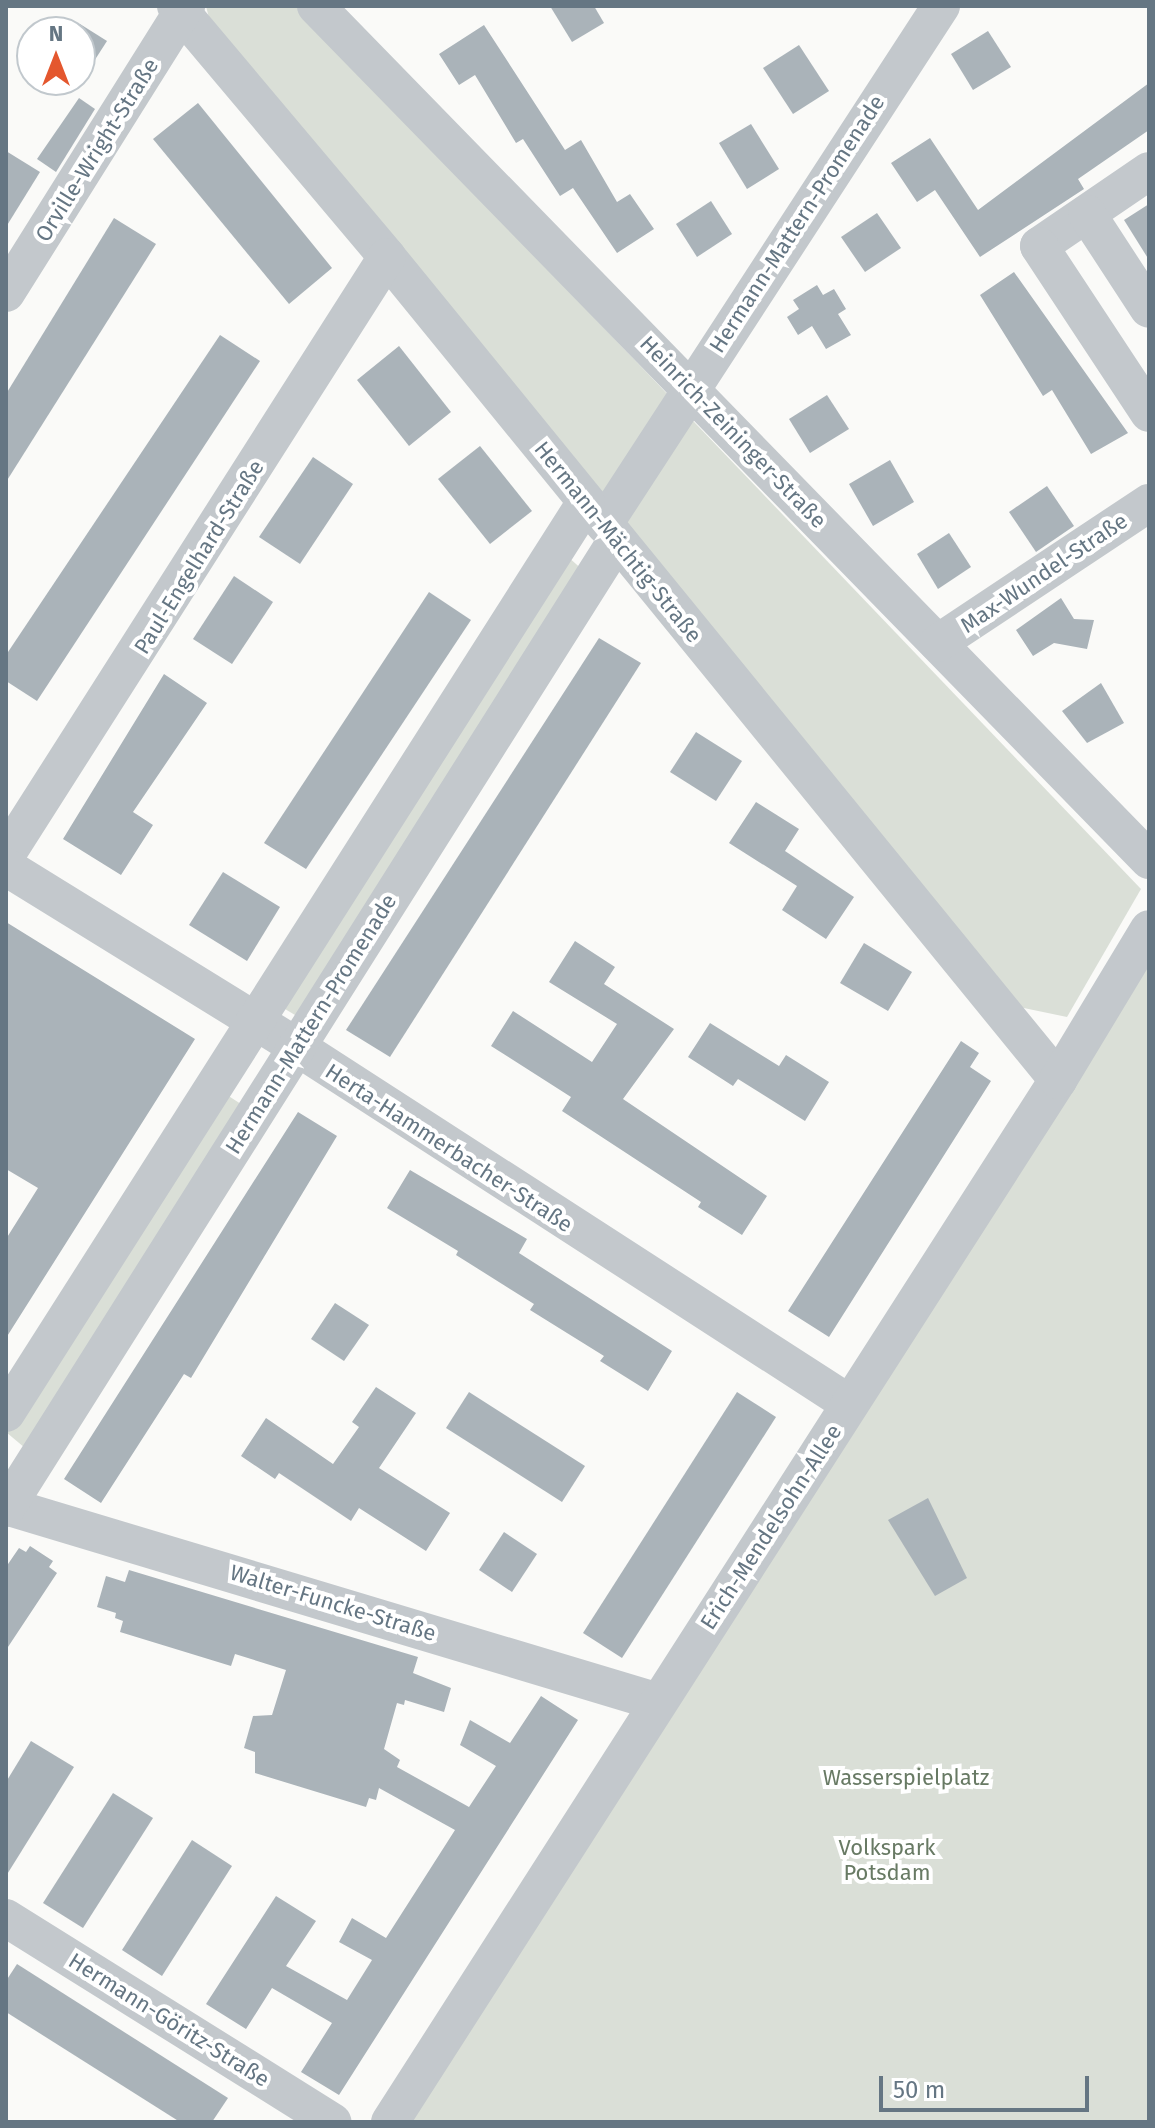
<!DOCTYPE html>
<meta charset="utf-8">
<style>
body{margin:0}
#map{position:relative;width:1155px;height:2128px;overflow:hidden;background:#fafaf8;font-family:"Fira Sans",sans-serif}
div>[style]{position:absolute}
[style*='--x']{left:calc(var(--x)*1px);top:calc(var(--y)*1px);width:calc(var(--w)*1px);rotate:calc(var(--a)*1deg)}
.green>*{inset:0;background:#dadfd7}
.building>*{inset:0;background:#aab3b9}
.minor>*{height:38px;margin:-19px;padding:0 19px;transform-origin:19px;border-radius:19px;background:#c3c8cc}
span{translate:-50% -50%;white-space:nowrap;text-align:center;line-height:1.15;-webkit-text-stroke:8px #fff;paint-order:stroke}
.street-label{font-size:22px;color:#657683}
.park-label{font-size:22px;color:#687a64}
.frame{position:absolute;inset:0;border:8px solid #657683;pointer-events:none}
.north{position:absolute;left:16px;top:16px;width:80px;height:80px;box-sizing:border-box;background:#fff;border:2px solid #c1c8cd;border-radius:50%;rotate:0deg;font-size:22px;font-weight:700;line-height:32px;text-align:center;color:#657683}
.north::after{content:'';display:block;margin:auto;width:28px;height:36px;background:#e4572e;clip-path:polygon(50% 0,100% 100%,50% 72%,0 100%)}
.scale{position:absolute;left:879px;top:2076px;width:210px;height:36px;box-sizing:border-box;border:4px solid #657683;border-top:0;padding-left:10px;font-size:24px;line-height:28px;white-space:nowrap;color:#657683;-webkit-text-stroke:6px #fff;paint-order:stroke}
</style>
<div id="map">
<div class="green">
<i style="clip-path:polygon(206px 6px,296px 6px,1141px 889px,1067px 1017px,1019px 1007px,212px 30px)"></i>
<i style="clip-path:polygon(567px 556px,585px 572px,300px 1018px,280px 1006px)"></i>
<i style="clip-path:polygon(1149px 953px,1149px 2122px,411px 2122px)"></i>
<i style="clip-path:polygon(224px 1093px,244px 1106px,25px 1448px,6px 1432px)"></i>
</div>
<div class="building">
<i style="clip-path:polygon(550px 6px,594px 6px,604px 23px,572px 42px)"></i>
<i style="clip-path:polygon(80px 24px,107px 41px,80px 83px)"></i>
<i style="clip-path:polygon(484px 25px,565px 150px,581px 140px,617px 202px,630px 194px,654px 229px,617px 253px,573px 188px,560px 196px,523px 139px,516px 143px,475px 75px,459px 85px,439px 54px)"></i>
<i style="clip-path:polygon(988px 31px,1011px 67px,973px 90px,951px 54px)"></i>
<i style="clip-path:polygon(799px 45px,829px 91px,793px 114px,763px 68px)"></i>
<i style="clip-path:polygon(1149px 83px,1149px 130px,1078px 179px,1084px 189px,980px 257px,935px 190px,917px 202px,891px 163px,930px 138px,978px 210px)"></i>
<i style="clip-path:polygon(79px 98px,95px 109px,56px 172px,37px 159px)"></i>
<i style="clip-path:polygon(198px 103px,332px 268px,289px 304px,153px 139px)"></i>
<i style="clip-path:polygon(751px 124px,779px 169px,747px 189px,719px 143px)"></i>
<i style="clip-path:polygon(6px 151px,40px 172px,6px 227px)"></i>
<i style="clip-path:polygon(711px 201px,732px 234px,697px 257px,676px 224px)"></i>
<i style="clip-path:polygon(1149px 204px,1149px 260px,1124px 220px)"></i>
<i style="clip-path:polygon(877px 213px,901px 248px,865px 272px,841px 237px)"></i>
<i style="clip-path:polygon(114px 218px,156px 244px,6px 482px,6px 394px)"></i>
<i style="clip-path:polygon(1014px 272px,1128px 433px,1091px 454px,1052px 390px,1043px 396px,980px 295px)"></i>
<i style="clip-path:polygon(817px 285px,823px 295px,834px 289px,846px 309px,838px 314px,851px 335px,826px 349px,812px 326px,798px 335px,787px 317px,799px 309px,793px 300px)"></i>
<i style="clip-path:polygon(220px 335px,260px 361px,37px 701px,6px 681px,6px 655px)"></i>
<i style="clip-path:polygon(399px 346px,451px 412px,409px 446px,357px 380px)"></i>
<i style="clip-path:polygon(827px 395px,849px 429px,810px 453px,789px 419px)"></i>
<i style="clip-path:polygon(480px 446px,532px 511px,490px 544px,438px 479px)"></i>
<i style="clip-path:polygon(313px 457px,353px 484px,300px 564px,259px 537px)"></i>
<i style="clip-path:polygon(890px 460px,914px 502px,873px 526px,849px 484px)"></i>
<i style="clip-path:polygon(1047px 486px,1074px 526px,1036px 552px,1009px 512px)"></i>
<i style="clip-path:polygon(949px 533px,971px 567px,938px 589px,917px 554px)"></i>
<i style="clip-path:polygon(234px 576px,273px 602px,232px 664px,193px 639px)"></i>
<i style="clip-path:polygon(429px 592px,471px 620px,306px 869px,264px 843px)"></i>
<i style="clip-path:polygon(1061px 598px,1074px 619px,1094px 620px,1087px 649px,1054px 643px,1033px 656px,1016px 630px)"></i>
<i style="clip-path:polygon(599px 638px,641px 663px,390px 1057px,346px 1030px)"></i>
<i style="clip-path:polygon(164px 674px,207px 703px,133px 812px,153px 825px,121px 875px,63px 839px)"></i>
<i style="clip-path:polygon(1101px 683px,1124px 723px,1087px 743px,1062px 711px)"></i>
<i style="clip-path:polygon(696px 732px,742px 761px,716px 801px,670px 772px)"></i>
<i style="clip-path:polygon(756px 802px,799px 829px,785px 851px,854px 897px,826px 939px,782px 910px,797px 886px,729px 843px)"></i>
<i style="clip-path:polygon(223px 872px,280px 907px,247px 961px,189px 925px)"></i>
<i style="clip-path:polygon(6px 922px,195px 1039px,6px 1338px,6px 1239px,38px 1188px,6px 1169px)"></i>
<i style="clip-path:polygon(575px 941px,615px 967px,604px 984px,674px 1029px,623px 1099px,767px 1196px,742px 1235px,698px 1207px,701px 1202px,562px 1111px,571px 1097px,491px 1046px,513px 1011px,592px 1062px,617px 1024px,549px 982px)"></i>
<i style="clip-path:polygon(864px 943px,912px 972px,888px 1011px,840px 983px)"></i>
<i style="clip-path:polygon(710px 1023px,779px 1066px,786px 1055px,829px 1082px,805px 1121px,738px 1079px,733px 1086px,688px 1057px)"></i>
<i style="clip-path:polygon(961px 1041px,979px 1053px,970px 1067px,991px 1081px,829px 1337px,788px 1311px)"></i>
<i style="clip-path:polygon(298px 1112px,337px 1136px,191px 1378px,184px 1374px,101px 1503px,64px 1479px)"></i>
<i style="clip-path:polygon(410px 1170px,527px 1239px,519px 1253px,672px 1351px,648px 1391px,600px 1361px,604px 1356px,530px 1310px,534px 1304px,456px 1255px,458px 1251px,387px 1208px)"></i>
<i style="clip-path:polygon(335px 1303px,369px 1325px,344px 1361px,311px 1339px)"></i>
<i style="clip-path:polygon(376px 1387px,416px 1413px,379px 1468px,450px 1513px,426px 1551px,359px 1508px,351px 1521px,279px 1473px,275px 1479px,241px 1456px,266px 1418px,333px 1464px,359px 1427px,352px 1422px)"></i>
<i style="clip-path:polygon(469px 1392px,585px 1466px,562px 1502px,446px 1428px)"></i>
<i style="clip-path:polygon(737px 1392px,776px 1417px,622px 1658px,583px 1633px)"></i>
<i style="clip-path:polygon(928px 1498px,967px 1578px,935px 1596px,888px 1520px)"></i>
<i style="clip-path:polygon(504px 1532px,537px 1554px,512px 1592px,479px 1570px)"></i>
<i style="clip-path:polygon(30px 1546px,53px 1561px,49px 1567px,57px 1573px,6px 1650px,6px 1567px,19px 1548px,26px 1552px)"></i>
<i style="clip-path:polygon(129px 1570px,418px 1657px,413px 1673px,451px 1688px,444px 1712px,405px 1700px,404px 1705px,397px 1703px,384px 1749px,400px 1760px,397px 1767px,469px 1807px,496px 1766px,460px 1745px,470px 1720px,510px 1743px,541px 1696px,578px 1720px,339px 2095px,301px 2072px,332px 2023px,272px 1988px,246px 2029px,206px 2004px,276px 1896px,316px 1921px,286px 1966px,347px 2000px,372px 1960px,339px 1942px,352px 1918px,386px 1938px,455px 1830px,379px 1788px,376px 1800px,369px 1798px,366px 1807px,255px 1773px,255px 1752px,244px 1748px,253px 1716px,272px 1715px,286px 1670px,235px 1654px,231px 1666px,120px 1632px,123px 1621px,115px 1618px,116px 1613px,97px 1607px,106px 1576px,125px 1582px)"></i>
<i style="clip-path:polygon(31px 1741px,74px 1767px,6px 1876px,6px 1782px)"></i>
<i style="clip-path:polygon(113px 1793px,153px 1818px,83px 1928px,43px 1903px)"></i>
<i style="clip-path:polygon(192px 1840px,232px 1866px,162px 1976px,122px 1950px)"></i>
<i style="clip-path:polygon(17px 1964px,228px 2098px,212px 2122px,180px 2122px,6px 2012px,6px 1981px)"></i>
</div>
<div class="minor">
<i style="--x:176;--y:6;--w:328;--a:49.9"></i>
<i style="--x:387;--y:257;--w:1062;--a:50.81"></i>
<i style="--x:316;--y:6;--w:1193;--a:45.71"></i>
<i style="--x:1149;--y:171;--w:133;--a:145.7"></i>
<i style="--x:1039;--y:246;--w:200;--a:56.6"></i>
<i style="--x:1087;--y:214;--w:113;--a:56.9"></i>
<i style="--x:6;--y:293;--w:339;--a:-57.9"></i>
<i style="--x:604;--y:524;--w:618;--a:-56.95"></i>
<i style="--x:938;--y:643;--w:253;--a:-33.6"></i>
<i style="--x:6;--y:855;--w:709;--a:-57.5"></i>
<i style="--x:6;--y:867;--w:342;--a:31.7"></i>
<i style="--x:297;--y:1047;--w:658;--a:32.85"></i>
<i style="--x:6;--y:1413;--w:1080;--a:-57.52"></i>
<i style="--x:6;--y:1506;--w:681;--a:16.73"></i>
<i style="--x:6;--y:1508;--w:1145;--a:-57.74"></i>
<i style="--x:6;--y:1918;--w:385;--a:32"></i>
<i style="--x:390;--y:2122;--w:1238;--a:-57.34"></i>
<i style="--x:1058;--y:1080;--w:176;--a:-58.9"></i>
</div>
<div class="street-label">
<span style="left:97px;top:150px;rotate:-58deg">Orville-Wright-Straße</span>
<span style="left:797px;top:224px;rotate:-57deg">Hermann-Mattern-Promenade</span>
<span style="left:733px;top:432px;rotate:46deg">Heinrich-Zeininger-Straße</span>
<span style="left:618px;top:542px;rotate:51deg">Hermann-Mächtig-Straße</span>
<span style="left:199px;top:557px;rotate:-58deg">Paul-Engelhard-Straße</span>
<span style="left:1044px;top:573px;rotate:-34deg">Max-Wundel-Straße</span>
<span style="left:311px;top:1024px;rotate:-58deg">Hermann-Mattern-Promenade</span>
<span style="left:449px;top:1148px;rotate:33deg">Herta-Hammerbacher-Straße</span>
<span style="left:771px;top:1527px;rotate:-57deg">Erich-Mendelsohn-Allee</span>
<span style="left:333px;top:1603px;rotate:17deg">Walter-Funcke-Straße</span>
<span style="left:169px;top:2020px;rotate:32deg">Hermann-Göritz-Straße</span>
</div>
<div class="park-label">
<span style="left:906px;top:1778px">Wasserspielplatz</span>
<span style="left:887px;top:1860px">Volkspark<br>Potsdam</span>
</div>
<div class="frame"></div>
<div class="north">N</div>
<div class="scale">50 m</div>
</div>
